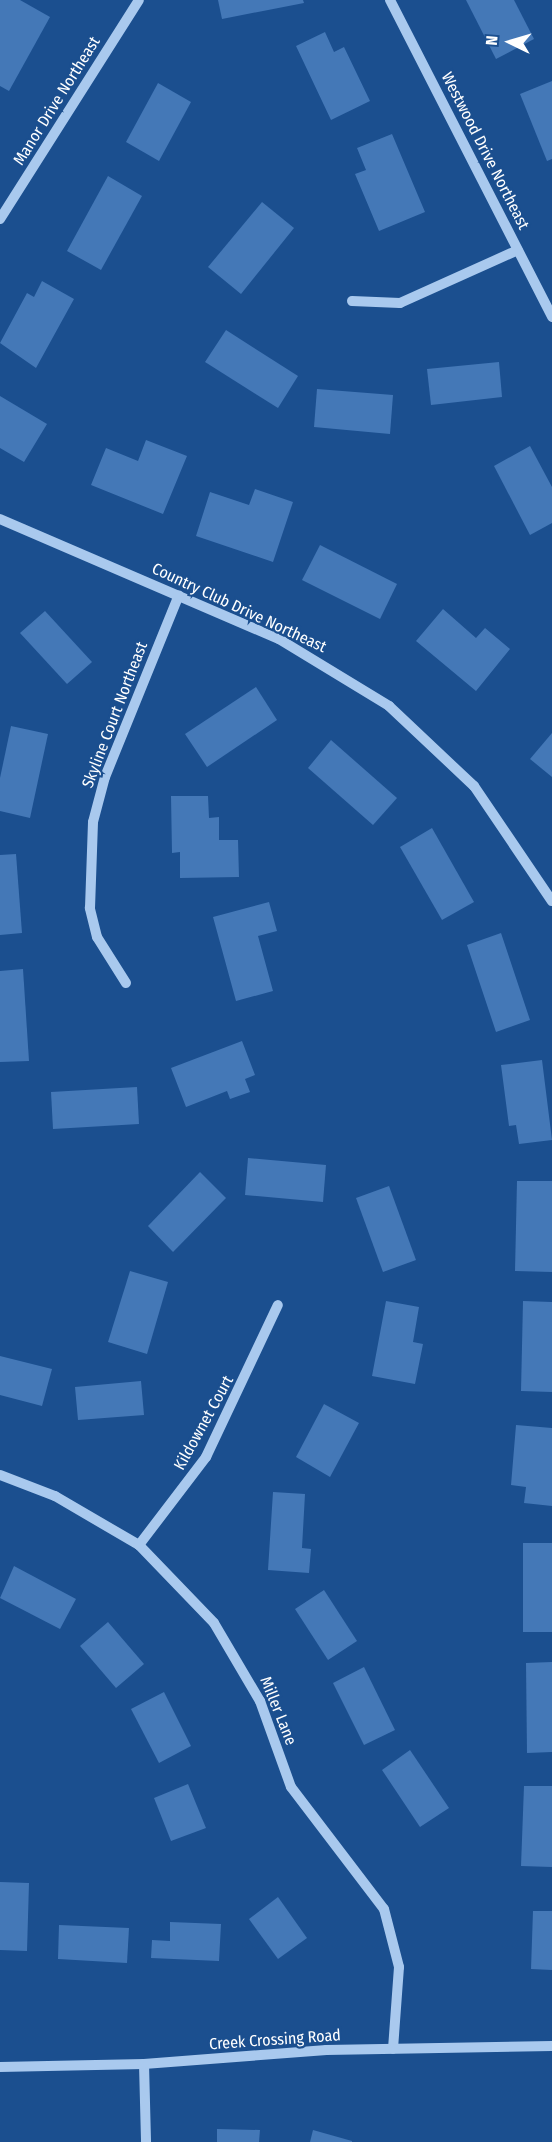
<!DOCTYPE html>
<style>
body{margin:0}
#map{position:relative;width:552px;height:2142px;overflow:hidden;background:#1b4f8f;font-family:"Fira Sans Condensed",sans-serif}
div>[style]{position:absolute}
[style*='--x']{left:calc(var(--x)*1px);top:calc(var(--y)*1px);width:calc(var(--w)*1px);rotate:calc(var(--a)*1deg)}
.building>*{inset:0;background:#4478b7}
.minor>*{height:10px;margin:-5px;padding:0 5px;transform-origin:5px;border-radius:5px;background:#a9c9ee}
span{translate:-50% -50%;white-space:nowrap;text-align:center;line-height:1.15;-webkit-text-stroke:4.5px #1b4f8f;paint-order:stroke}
.street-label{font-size:16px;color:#fff}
.north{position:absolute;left:480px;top:12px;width:60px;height:60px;-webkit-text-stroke:4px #1b4f8f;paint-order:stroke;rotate:275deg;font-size:16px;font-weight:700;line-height:24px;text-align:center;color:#fff}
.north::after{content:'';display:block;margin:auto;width:21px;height:27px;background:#fff;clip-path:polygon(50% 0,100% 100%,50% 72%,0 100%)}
</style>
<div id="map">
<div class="building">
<i style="clip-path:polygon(0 0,20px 0,50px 17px,9px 91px,0 86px)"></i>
<i style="clip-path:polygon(218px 0,303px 0,304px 3px,222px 19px)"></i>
<i style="clip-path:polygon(466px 0,514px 0,534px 39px,496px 59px)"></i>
<i style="clip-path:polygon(325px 32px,334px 52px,344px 47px,370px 101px,331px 120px,296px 46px)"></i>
<i style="clip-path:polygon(552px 81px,552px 159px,547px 161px,520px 94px)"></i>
<i style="clip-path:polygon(158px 83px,191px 102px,159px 161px,126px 142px)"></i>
<i style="clip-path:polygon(392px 134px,425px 212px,379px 231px,355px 174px,366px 170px,357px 148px)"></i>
<i style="clip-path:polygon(108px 176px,142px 196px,101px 270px,67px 251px)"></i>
<i style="clip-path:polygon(262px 202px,294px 228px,241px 294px,208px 267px)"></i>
<i style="clip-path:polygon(42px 281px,74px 299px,36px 368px,0 343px,27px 293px,34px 297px)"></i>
<i style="clip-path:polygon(226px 330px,298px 376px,278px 408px,205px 362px)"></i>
<i style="clip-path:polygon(499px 362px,502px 397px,431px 405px,427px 369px)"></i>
<i style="clip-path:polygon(317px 389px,393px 395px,390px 434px,314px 427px)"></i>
<i style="clip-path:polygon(0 396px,47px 424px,24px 462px,0 448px)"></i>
<i style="clip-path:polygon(146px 440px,187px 456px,163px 514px,91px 485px,106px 448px,138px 461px)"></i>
<i style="clip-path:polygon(530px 446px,552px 487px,552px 523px,530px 535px,494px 466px)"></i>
<i style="clip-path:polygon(255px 489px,293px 502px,273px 562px,196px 536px,210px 492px,249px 505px)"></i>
<i style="clip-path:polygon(320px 545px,397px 584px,380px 619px,302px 580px)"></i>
<i style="clip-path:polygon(443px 609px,476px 638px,485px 628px,510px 649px,476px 691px,416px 641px)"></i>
<i style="clip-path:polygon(45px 611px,92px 662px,67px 684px,20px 633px)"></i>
<i style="clip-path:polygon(256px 687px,277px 720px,207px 767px,185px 734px)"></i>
<i style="clip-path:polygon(11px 726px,48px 734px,30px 818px,0 811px,0 778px)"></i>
<i style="clip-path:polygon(552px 733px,552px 777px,530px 759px)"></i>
<i style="clip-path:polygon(331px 740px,397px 798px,373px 825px,308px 768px)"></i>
<i style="clip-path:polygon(171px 796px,208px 796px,209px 818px,219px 817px,219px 840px,238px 840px,239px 877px,180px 878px,180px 852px,172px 853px)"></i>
<i style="clip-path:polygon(432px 828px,474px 902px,442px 920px,400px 847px)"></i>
<i style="clip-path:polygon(16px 854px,22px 933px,0 935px,0 855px)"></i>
<i style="clip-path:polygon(269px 902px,277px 931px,258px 936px,273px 991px,236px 1001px,213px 917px)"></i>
<i style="clip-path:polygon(501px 933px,530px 1020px,496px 1032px,467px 945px)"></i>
<i style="clip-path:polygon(23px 969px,29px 1061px,0 1062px,0 971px)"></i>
<i style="clip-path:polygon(242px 1041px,255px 1075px,245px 1079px,250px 1092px,230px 1099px,227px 1091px,186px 1107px,171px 1068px)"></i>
<i style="clip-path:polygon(542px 1060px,552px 1140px,519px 1144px,516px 1125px,509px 1126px,501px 1065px)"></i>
<i style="clip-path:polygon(137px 1087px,139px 1124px,53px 1129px,51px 1092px)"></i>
<i style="clip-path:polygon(248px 1158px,326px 1165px,323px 1202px,245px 1195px)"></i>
<i style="clip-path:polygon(200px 1172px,226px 1198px,173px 1252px,148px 1226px)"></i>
<i style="clip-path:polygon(517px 1181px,552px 1181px,552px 1272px,515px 1271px)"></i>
<i style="clip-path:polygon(389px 1186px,416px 1260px,383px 1272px,356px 1198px)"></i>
<i style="clip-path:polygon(130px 1271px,168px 1282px,147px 1354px,108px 1342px)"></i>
<i style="clip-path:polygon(386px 1301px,419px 1307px,413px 1342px,423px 1344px,415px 1384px,372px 1376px)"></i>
<i style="clip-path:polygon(523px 1301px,552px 1302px,552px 1392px,521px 1391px)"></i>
<i style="clip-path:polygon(0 1356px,52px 1369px,42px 1406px,0 1395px)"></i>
<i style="clip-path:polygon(141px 1381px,144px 1415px,78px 1420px,75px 1387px)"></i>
<i style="clip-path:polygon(324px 1404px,359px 1423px,330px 1477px,296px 1457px)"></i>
<i style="clip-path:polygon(516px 1425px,552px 1428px,552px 1506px,524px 1503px,526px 1487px,511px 1485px)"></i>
<i style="clip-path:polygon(273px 1492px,305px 1494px,302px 1548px,311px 1549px,309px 1573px,268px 1570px)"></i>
<i style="clip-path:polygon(523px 1543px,552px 1543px,552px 1632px,523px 1632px)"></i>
<i style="clip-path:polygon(14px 1566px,76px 1599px,60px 1629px,0 1598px)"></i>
<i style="clip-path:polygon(324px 1590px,357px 1641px,328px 1660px,295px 1609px)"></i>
<i style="clip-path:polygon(108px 1622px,144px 1664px,116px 1688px,80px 1646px)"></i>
<i style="clip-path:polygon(552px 1662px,552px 1752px,527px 1753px,526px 1663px)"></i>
<i style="clip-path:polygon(364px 1667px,395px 1730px,364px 1745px,333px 1683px)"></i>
<i style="clip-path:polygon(164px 1692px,191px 1746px,159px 1763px,131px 1709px)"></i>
<i style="clip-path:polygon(410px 1750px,449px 1808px,420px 1827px,382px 1770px)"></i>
<i style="clip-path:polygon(188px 1784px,206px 1828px,171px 1841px,154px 1798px)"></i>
<i style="clip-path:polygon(524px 1786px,552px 1786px,552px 1867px,521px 1866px)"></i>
<i style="clip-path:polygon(0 1882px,29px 1883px,27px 1951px,0 1950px)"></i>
<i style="clip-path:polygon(278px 1897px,307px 1938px,278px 1959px,249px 1919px)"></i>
<i style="clip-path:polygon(533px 1911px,552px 1911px,552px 1970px,531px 1969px)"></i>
<i style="clip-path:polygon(170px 1922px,221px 1924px,219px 1961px,151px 1958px,152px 1940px,170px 1941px)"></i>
<i style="clip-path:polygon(59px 1925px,129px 1928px,127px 1963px,58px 1959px)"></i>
<i style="clip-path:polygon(217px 2129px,260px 2130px,259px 2142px,217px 2142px)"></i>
<i style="clip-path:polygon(313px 2130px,352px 2141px,352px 2142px,310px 2142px)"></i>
</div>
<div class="minor">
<i style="--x:390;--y:0;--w:356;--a:62.9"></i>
<i style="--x:0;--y:219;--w:259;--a:-57.6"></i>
<i style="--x:352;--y:301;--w:48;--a:2.4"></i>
<i style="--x:400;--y:303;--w:129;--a:-24.2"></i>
<i style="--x:0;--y:519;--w:304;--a:23.3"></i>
<i style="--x:279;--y:639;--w:129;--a:31.3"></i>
<i style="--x:389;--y:706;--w:117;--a:43.3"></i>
<i style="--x:474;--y:786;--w:139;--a:55.9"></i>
<i style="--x:126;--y:983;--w:54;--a:-122.2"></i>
<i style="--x:97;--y:937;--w:30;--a:-104"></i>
<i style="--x:90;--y:908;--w:86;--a:-88"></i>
<i style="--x:93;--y:822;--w:47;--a:-75.1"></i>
<i style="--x:105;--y:777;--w:196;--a:-67.9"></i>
<i style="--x:0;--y:1475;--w:59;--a:20.9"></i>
<i style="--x:55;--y:1496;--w:97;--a:30.3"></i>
<i style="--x:139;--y:1545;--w:108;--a:46.1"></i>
<i style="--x:214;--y:1623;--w:91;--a:59.5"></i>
<i style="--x:260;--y:1701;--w:91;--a:70.2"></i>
<i style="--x:291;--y:1787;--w:153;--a:52.7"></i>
<i style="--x:384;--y:1909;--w:60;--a:75.5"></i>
<i style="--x:399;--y:1967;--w:82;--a:94.2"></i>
<i style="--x:139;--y:1545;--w:111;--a:-52.7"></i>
<i style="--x:206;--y:1457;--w:168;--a:-64.7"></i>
<i style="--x:144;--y:2064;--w:78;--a:88.5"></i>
<i style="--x:0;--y:2067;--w:144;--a:-1.2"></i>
<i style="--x:144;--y:2064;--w:183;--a:-4.4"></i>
<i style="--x:326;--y:2050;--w:226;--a:-1"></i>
</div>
<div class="street-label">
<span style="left:57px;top:101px;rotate:-58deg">Manor Drive Northeast</span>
<span style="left:485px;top:151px;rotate:63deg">Westwood Drive Northeast</span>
<span style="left:239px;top:608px;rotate:25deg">Country Club Drive Northeast</span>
<span style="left:115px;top:715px;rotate:-69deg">Skyline Court Northeast</span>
<span style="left:204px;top:1423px;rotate:-61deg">Kildownet Court</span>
<span style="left:278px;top:1711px;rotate:68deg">Miller Lane</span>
<span style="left:275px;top:2040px;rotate:-4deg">Creek Crossing Road</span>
</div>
<div class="north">N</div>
</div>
